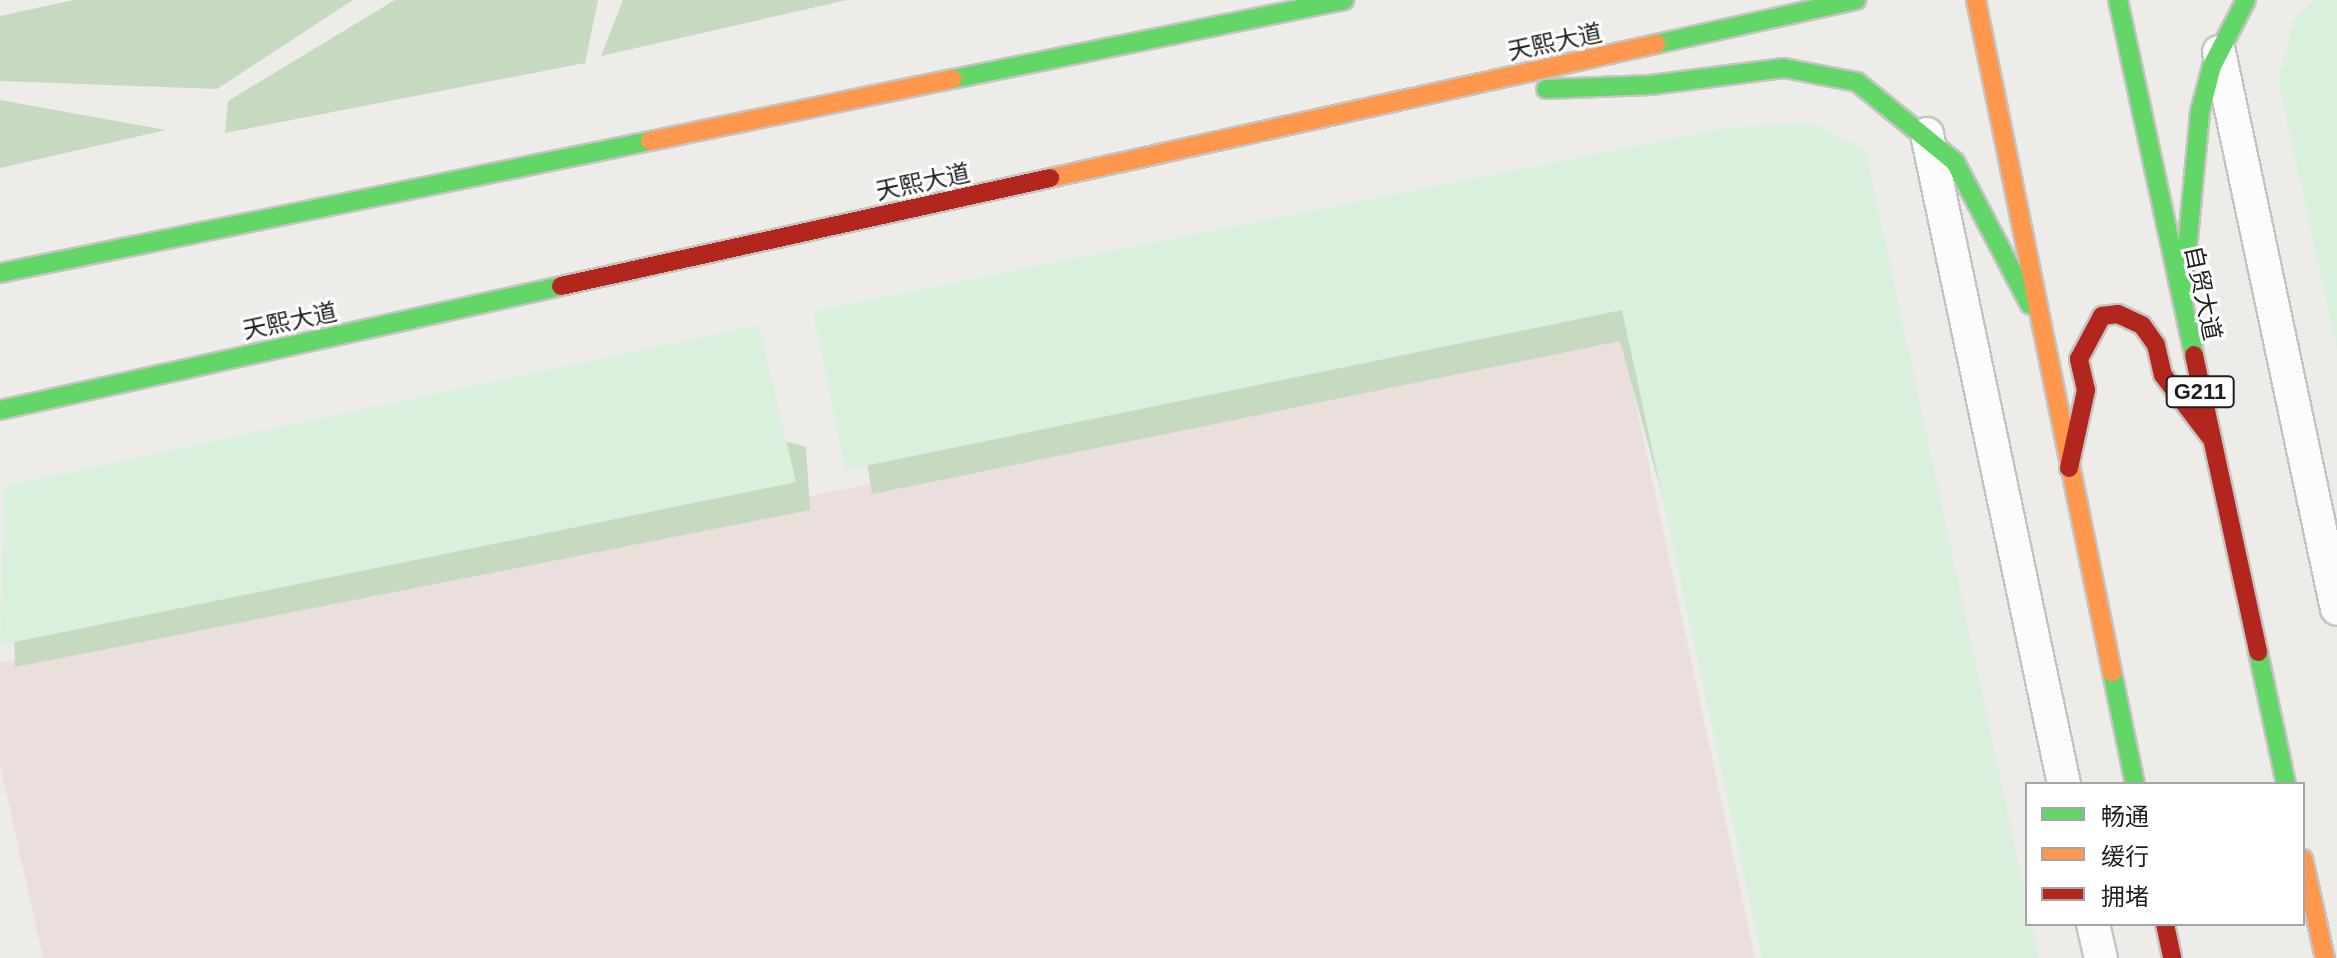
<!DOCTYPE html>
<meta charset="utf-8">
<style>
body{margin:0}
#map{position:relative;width:2337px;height:958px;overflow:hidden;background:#edece9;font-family:Helvetica,"Noto Sans SC",sans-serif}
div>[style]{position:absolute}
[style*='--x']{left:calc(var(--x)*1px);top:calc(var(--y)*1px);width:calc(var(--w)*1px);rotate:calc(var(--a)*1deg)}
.commercial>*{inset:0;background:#eadfdc}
.forest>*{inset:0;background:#c6dac0}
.park>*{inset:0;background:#d9f1dc}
.roads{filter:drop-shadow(2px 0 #c4c4c2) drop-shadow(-2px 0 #c4c4c2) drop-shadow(0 2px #c4c4c2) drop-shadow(0 -2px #c4c4c2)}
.street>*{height:32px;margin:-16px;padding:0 16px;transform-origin:16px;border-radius:16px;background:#fcfcfc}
.fast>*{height:18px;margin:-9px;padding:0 9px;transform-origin:9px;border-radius:9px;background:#63d668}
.slow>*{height:18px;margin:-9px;padding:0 9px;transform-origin:9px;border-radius:9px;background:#ff974d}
.jam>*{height:18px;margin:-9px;padding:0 9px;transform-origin:9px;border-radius:9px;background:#b3261e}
span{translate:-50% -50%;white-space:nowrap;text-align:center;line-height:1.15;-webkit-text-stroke:6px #fff;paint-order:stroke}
.shield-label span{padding:2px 6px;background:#fff;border:2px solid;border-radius:6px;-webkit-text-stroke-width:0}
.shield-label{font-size:22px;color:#1f1f1f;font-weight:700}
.street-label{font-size:24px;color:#1f1f1f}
.legend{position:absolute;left:2025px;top:782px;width:280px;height:144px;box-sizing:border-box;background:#fff;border:2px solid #a5a5a5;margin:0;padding:10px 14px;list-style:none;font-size:24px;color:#1f1f1f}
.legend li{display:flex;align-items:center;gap:16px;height:40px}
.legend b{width:40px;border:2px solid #a5a5a5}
</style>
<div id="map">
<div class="commercial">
<i style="clip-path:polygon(1620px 330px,1755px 958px,43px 958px,0 765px,0 663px)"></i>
</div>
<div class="forest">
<i style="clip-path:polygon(74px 0,353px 0,217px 89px,0 81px,0 16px)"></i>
<i style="clip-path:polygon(395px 0,598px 0,585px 63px,225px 133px,228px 101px)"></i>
<i style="clip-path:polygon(623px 0,847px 0,601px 56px)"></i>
<i style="clip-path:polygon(0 100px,166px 130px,0 168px)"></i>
<i style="clip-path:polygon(1710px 240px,1738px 774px,1620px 341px,872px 494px,864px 444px)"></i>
<i style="clip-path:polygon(747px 431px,806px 447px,810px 510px,15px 667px,13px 591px)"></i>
</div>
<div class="park">
<i style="clip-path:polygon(2314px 0,2337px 0,2337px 349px,2278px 80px,2295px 18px)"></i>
<i style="clip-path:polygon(1812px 122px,1866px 152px,2039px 958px,1762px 958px,1622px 310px,845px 470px,813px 311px,1727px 128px)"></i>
<i style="clip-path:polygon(759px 325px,796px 482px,0 645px,4px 486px)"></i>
</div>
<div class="roads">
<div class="street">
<i style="--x:2219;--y:52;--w:569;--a:78.04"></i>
<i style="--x:1927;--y:134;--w:664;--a:78.1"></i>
<i style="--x:2093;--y:924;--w:35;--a:77"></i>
</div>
<div class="fast">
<i style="--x:2118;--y:0;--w:363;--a:77.9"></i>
<i style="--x:1656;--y:44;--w:205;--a:-12.4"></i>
<i style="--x:953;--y:79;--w:399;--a:-11.4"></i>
<i style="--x:1546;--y:89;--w:105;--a:-2.2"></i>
<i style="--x:1651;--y:85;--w:134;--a:-7.3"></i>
<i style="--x:1784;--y:68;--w:74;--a:10.9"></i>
<i style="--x:1857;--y:82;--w:127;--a:39.2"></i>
<i style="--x:1955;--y:162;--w:161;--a:62.3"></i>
<i style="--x:0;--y:273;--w:663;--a:-11.48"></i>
<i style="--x:2183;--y:292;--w:181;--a:-84.6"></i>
<i style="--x:2200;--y:112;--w:48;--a:-75.4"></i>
<i style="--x:2212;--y:66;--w:74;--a:-62.7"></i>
<i style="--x:0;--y:410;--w:575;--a:-12.46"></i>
<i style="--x:2258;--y:652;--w:135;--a:78"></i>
<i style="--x:2112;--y:672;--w:114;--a:78.4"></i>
</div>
<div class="slow">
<i style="--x:1976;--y:0;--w:686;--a:78.56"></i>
<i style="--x:650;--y:141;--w:309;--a:-11.6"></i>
<i style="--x:1050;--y:178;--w:621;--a:-12.47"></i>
<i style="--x:2303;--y:859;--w:101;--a:77.5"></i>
</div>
<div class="jam">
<i style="--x:561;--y:286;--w:501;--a:-12.45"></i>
<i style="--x:2194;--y:355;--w:304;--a:77.8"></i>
<i style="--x:2069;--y:468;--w:80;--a:-77.7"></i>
<i style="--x:2086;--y:390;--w:32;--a:-103"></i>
<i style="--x:2079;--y:359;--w:49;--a:-61.9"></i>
<i style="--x:2102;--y:316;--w:16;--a:-7"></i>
<i style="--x:2118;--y:314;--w:26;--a:25"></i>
<i style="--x:2142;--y:325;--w:24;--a:55"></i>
<i style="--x:2156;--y:345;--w:31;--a:77"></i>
<i style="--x:2163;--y:375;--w:78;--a:52.8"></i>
<i style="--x:2165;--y:924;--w:35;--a:78"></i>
</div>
</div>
<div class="shield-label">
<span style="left:2200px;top:392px">G211</span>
</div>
<div class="street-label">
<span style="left:1555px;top:42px;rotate:-12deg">天熙大道</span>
<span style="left:923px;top:182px;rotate:-12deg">天熙大道</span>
<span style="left:2203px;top:293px;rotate:78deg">自贸大道</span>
<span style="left:290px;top:321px;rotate:-12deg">天熙大道</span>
</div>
<ul class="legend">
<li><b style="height:10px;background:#63d668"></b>畅通</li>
<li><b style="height:10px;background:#ff974d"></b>缓行</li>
<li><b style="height:10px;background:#b3261e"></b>拥堵</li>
</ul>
</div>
